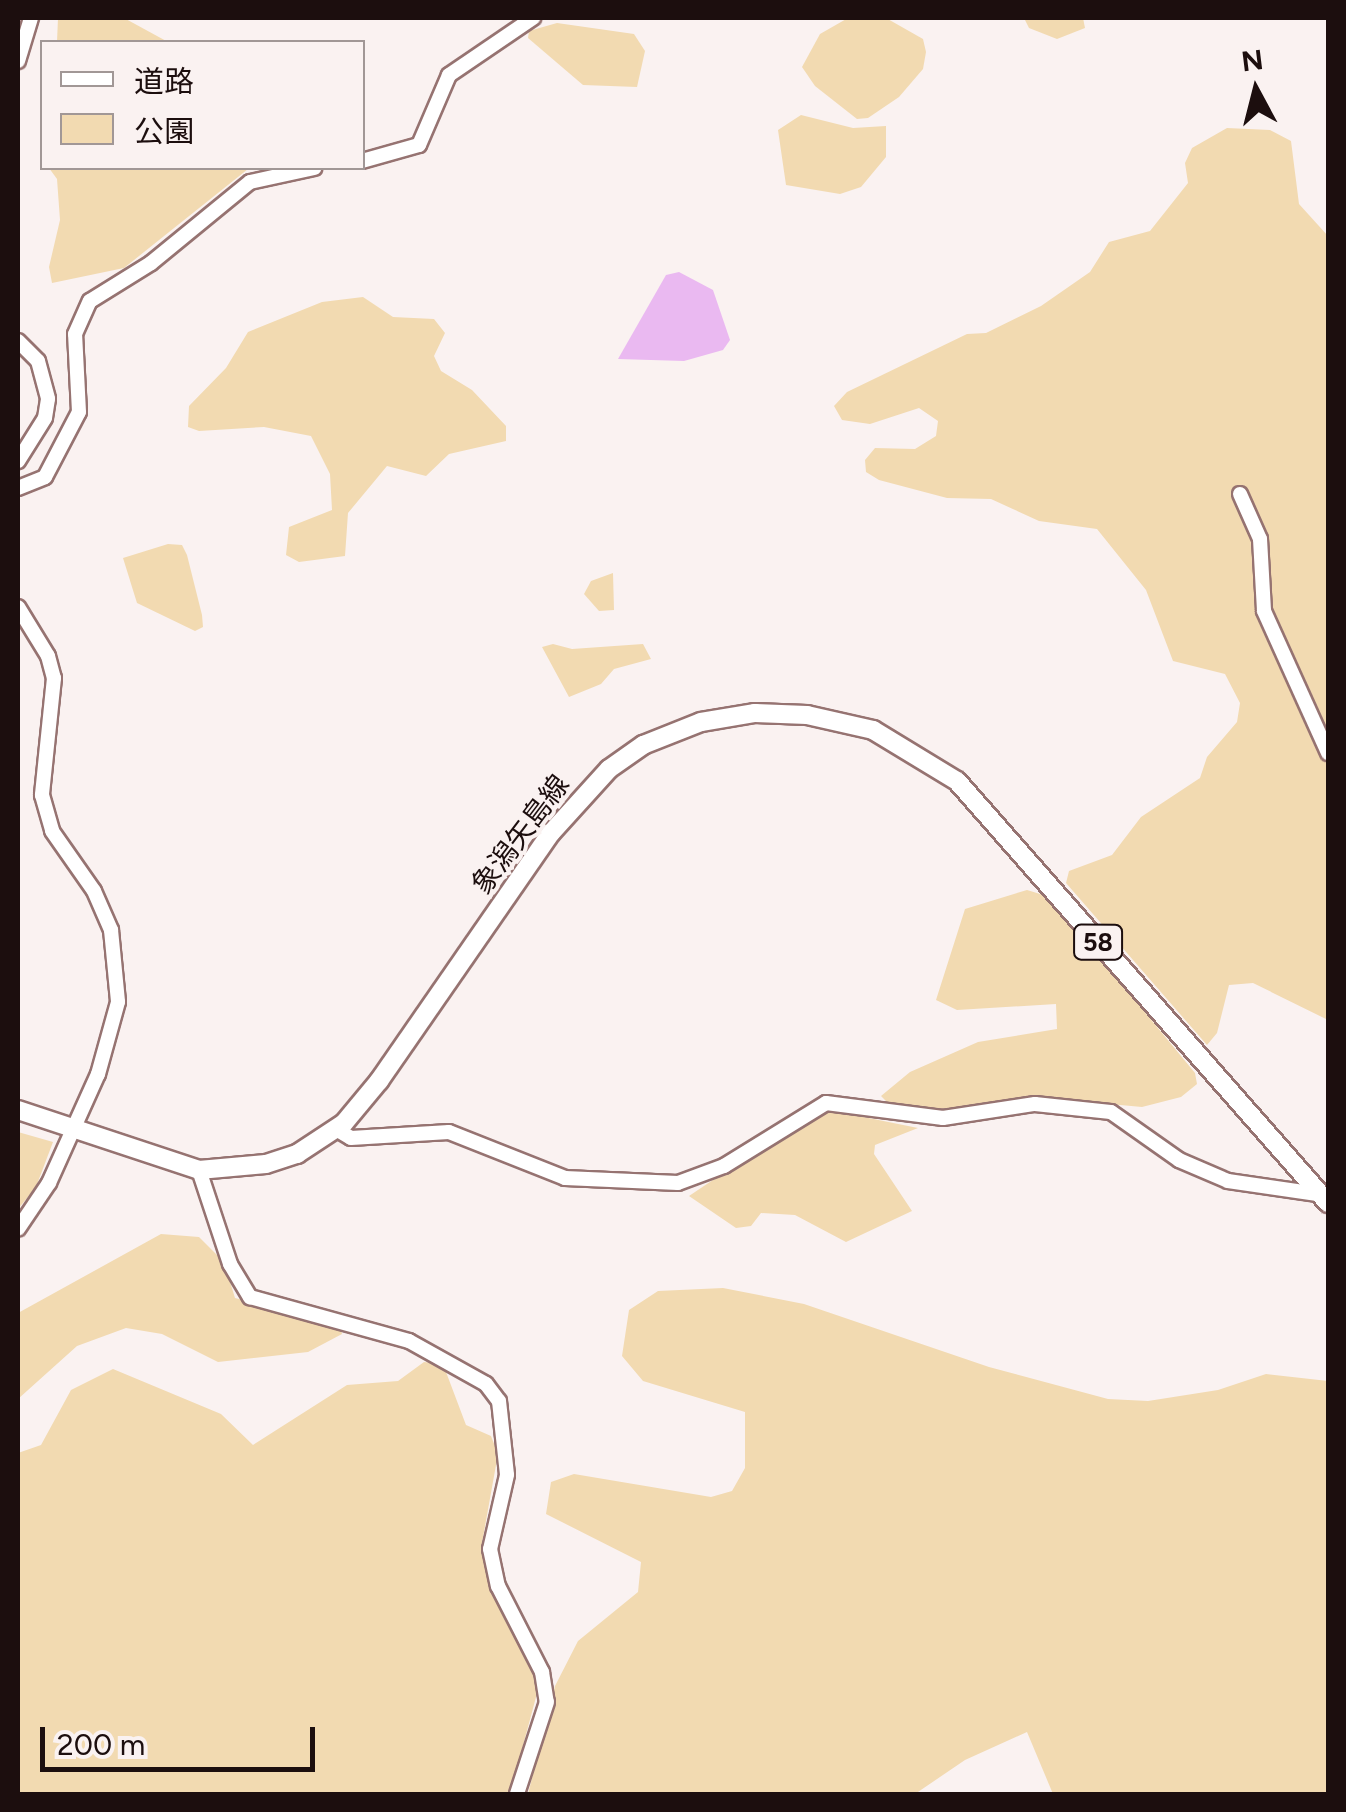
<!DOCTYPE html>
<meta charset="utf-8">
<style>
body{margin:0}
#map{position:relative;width:1346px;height:1812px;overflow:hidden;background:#faf2f1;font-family:Figtree,"Noto Sans JP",sans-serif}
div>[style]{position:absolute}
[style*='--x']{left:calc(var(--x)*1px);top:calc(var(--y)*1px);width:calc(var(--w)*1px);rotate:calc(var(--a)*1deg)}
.green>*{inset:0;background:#f2dab1}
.water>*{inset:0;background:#eab9f1}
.roads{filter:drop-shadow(2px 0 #967371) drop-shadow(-2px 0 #967371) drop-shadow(0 2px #967371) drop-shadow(0 -2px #967371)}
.minor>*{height:14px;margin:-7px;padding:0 7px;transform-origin:7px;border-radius:7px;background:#fff}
.major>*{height:18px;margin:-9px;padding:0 9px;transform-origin:9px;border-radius:9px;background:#fff}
span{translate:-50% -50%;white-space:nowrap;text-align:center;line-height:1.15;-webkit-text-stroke:8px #faf2f1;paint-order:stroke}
.shield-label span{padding:2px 8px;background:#faf2f1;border:2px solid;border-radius:8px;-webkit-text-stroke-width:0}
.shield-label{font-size:25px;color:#1c0e0e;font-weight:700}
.street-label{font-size:28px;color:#1c0e0e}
.frame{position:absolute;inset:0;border:20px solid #1c0e0e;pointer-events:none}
.legend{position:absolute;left:40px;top:40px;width:325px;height:130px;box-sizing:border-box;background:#faf2f1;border:2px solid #a19796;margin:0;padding:12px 18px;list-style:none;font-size:30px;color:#1c0e0e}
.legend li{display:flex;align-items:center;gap:20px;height:50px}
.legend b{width:50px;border:2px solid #a19796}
.north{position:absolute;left:1206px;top:40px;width:100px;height:100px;-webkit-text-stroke:8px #faf2f1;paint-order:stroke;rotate:353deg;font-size:28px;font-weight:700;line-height:40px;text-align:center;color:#1c0e0e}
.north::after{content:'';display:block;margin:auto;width:35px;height:45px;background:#1c0e0e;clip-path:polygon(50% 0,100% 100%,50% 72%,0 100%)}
.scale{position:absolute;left:40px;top:1727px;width:275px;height:45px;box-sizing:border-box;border:5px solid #1c0e0e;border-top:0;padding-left:12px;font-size:30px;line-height:35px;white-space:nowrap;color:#1c0e0e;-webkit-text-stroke:8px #faf2f1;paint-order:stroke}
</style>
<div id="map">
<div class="green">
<i style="clip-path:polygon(58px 18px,124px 18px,168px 42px,57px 42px)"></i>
<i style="clip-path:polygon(848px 18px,886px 18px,923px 39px,926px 52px,923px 69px,899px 97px,868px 118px,857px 119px,815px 86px,802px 67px,820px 34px)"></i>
<i style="clip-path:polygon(1024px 18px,1083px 18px,1085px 28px,1057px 39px,1029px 28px)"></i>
<i style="clip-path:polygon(557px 23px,634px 34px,645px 51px,637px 87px,583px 85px,528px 38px,529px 31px)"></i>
<i style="clip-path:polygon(801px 115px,853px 128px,886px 126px,886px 157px,861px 187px,840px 194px,786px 185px,778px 130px)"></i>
<i style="clip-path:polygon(1227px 128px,1270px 130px,1291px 141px,1299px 204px,1328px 236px,1328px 1020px,1253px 983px,1229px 985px,1217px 1033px,1207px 1045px,1066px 883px,1069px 871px,1112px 855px,1141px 817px,1200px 778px,1207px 757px,1237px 722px,1240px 703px,1225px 674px,1173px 661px,1146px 590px,1097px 529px,1039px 521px,991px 499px,947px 498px,879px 480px,866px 472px,865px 460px,875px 448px,915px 449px,936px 436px,938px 421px,919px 408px,870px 424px,842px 420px,834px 406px,847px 392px,967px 334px,986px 333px,1041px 306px,1090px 272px,1109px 242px,1150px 231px,1188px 183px,1185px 163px,1192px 148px)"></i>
<i style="clip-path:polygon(49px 168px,248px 168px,248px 169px,124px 268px,52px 283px,49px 267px,60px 220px,57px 179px)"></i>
<i style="clip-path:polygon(363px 297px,393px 317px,434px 319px,445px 333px,434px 356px,441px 371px,472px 390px,506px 426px,506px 441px,449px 454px,426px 476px,387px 466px,348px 513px,345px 556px,299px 562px,286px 555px,289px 527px,332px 510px,330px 474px,311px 436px,264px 427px,199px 431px,188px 427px,189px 406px,226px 368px,248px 332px,322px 302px)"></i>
<i style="clip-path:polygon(168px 544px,182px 545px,187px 555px,202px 615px,203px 627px,195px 631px,137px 603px,123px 558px)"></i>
<i style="clip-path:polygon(613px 573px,614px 610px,599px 611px,584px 594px,591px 581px)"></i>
<i style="clip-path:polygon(553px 644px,572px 649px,643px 644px,651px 659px,614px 669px,601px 684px,569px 697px,542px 647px)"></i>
<i style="clip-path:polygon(1027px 890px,1050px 897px,1195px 1073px,1197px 1084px,1181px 1097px,1142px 1107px,1044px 1098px,943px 1109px,888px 1103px,881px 1096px,910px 1072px,978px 1042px,1057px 1029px,1056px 1004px,957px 1010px,936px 1000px,965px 909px)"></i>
<i style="clip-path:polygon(829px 1110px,918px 1128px,875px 1145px,874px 1154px,912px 1211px,846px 1242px,795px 1215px,761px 1213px,751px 1226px,736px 1228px,689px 1196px,807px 1117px)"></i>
<i style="clip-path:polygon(18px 1132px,53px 1142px,36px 1187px,18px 1209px)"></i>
<i style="clip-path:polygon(161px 1234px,199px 1237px,224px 1262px,235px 1298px,340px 1326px,342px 1334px,308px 1352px,218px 1362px,162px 1334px,126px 1328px,77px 1346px,18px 1399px,18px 1313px)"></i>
<i style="clip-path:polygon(723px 1288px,804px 1304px,989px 1367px,1108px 1399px,1148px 1401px,1218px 1390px,1266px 1374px,1328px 1381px,1328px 1794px,1053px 1794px,1027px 1732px,965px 1760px,915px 1794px,528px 1794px,555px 1686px,578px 1641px,638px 1592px,641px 1562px,546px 1514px,551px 1482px,574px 1474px,711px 1497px,732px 1491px,745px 1468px,745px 1412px,643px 1381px,622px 1356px,629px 1310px,658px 1291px)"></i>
<i style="clip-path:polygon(424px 1362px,443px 1364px,466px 1425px,491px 1436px,498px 1454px,482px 1543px,485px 1564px,539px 1686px,510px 1794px,18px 1794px,18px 1453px,41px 1445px,71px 1390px,113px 1369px,221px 1414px,253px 1445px,347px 1385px,398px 1381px)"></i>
</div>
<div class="water">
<i style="clip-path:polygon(679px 272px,713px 290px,730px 340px,723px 350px,684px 361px,618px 359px,666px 275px)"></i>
</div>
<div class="roads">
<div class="minor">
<i style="--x:18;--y:61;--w:45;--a:-73.2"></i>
<i style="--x:362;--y:161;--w:59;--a:-15.7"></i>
<i style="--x:419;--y:145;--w:76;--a:-66.8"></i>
<i style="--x:449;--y:75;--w:102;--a:-34.2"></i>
<i style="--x:18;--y:341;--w:28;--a:45"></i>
<i style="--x:38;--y:361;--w:39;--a:75"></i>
<i style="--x:48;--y:399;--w:19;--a:99"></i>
<i style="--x:45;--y:418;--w:51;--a:122.1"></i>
<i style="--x:18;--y:488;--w:29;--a:-22"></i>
<i style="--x:45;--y:477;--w:73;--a:-62.4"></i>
<i style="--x:79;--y:412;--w:78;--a:-92.9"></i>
<i style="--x:75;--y:334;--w:36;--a:-66"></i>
<i style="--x:90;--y:301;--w:72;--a:-31.9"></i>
<i style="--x:151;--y:263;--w:128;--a:-39.3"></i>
<i style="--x:250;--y:182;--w:66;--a:-12.3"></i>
<i style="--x:1240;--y:494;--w:49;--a:66"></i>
<i style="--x:1260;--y:539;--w:72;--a:86.8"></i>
<i style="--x:1264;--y:611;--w:156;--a:65.7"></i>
<i style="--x:18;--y:607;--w:57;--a:58.5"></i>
<i style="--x:48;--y:656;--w:23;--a:75"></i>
<i style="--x:54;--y:678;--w:118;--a:95.9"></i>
<i style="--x:42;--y:795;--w:37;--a:74"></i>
<i style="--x:52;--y:831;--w:73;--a:55"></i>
<i style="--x:94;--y:891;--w:43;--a:66.4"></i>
<i style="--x:111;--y:930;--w:72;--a:84.4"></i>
<i style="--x:118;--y:1002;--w:75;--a:105.5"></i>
<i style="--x:98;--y:1074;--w:120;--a:114.2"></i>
<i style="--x:49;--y:1183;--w:55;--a:124"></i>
<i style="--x:336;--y:1129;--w:17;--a:31"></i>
<i style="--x:351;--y:1138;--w:98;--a:-3.5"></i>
<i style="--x:449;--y:1132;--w:125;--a:21.6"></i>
<i style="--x:565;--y:1178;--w:113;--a:2.5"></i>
<i style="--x:678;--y:1183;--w:49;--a:-20.3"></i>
<i style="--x:724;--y:1166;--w:120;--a:-31.7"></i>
<i style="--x:826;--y:1103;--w:118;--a:7.3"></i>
<i style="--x:943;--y:1118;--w:93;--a:-8.7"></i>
<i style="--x:1035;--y:1104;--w:76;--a:6"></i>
<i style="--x:1111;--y:1112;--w:83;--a:35.2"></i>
<i style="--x:1179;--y:1160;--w:53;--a:23.2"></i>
<i style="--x:1228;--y:1181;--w:90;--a:8.3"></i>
<i style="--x:199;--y:1170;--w:99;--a:71.7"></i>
<i style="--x:230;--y:1264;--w:39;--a:59"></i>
<i style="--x:250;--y:1297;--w:165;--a:15.5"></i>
<i style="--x:409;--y:1341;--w:88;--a:29.2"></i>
<i style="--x:486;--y:1384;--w:21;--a:53"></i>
<i style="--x:499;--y:1401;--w:74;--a:83.8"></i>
<i style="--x:507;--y:1475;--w:76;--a:102.9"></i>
<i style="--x:490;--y:1549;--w:38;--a:78"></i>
<i style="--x:498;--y:1586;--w:97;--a:62.9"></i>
<i style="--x:542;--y:1672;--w:30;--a:81"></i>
<i style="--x:547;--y:1702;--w:97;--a:108.1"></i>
</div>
<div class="major">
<i style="--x:18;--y:1110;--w:191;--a:18.3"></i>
<i style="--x:199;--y:1170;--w:67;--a:-5.1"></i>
<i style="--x:266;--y:1164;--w:33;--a:-18"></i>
<i style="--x:297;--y:1154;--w:56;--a:-33.4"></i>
<i style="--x:344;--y:1123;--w:55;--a:-50.2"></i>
<i style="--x:379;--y:1081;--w:302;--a:-55.3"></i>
<i style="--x:551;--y:833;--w:86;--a:-47.8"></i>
<i style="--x:609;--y:769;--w:42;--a:-35.2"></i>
<i style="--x:643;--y:745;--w:62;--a:-21.6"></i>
<i style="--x:701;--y:722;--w:55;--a:-9.5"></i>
<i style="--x:755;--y:713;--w:52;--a:2.2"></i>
<i style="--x:807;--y:715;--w:68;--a:12.8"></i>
<i style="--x:873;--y:730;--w:98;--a:31.3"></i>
<i style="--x:957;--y:781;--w:562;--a:48.68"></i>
</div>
</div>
<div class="shield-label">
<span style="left:1098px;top:942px">58</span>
</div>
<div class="street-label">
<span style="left:520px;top:834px;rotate:-53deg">象潟矢島線</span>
</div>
<div class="frame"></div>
<ul class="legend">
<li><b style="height:12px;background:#fff"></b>道路</li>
<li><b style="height:28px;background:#f2dab1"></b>公園</li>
</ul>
<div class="north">N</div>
<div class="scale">200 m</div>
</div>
